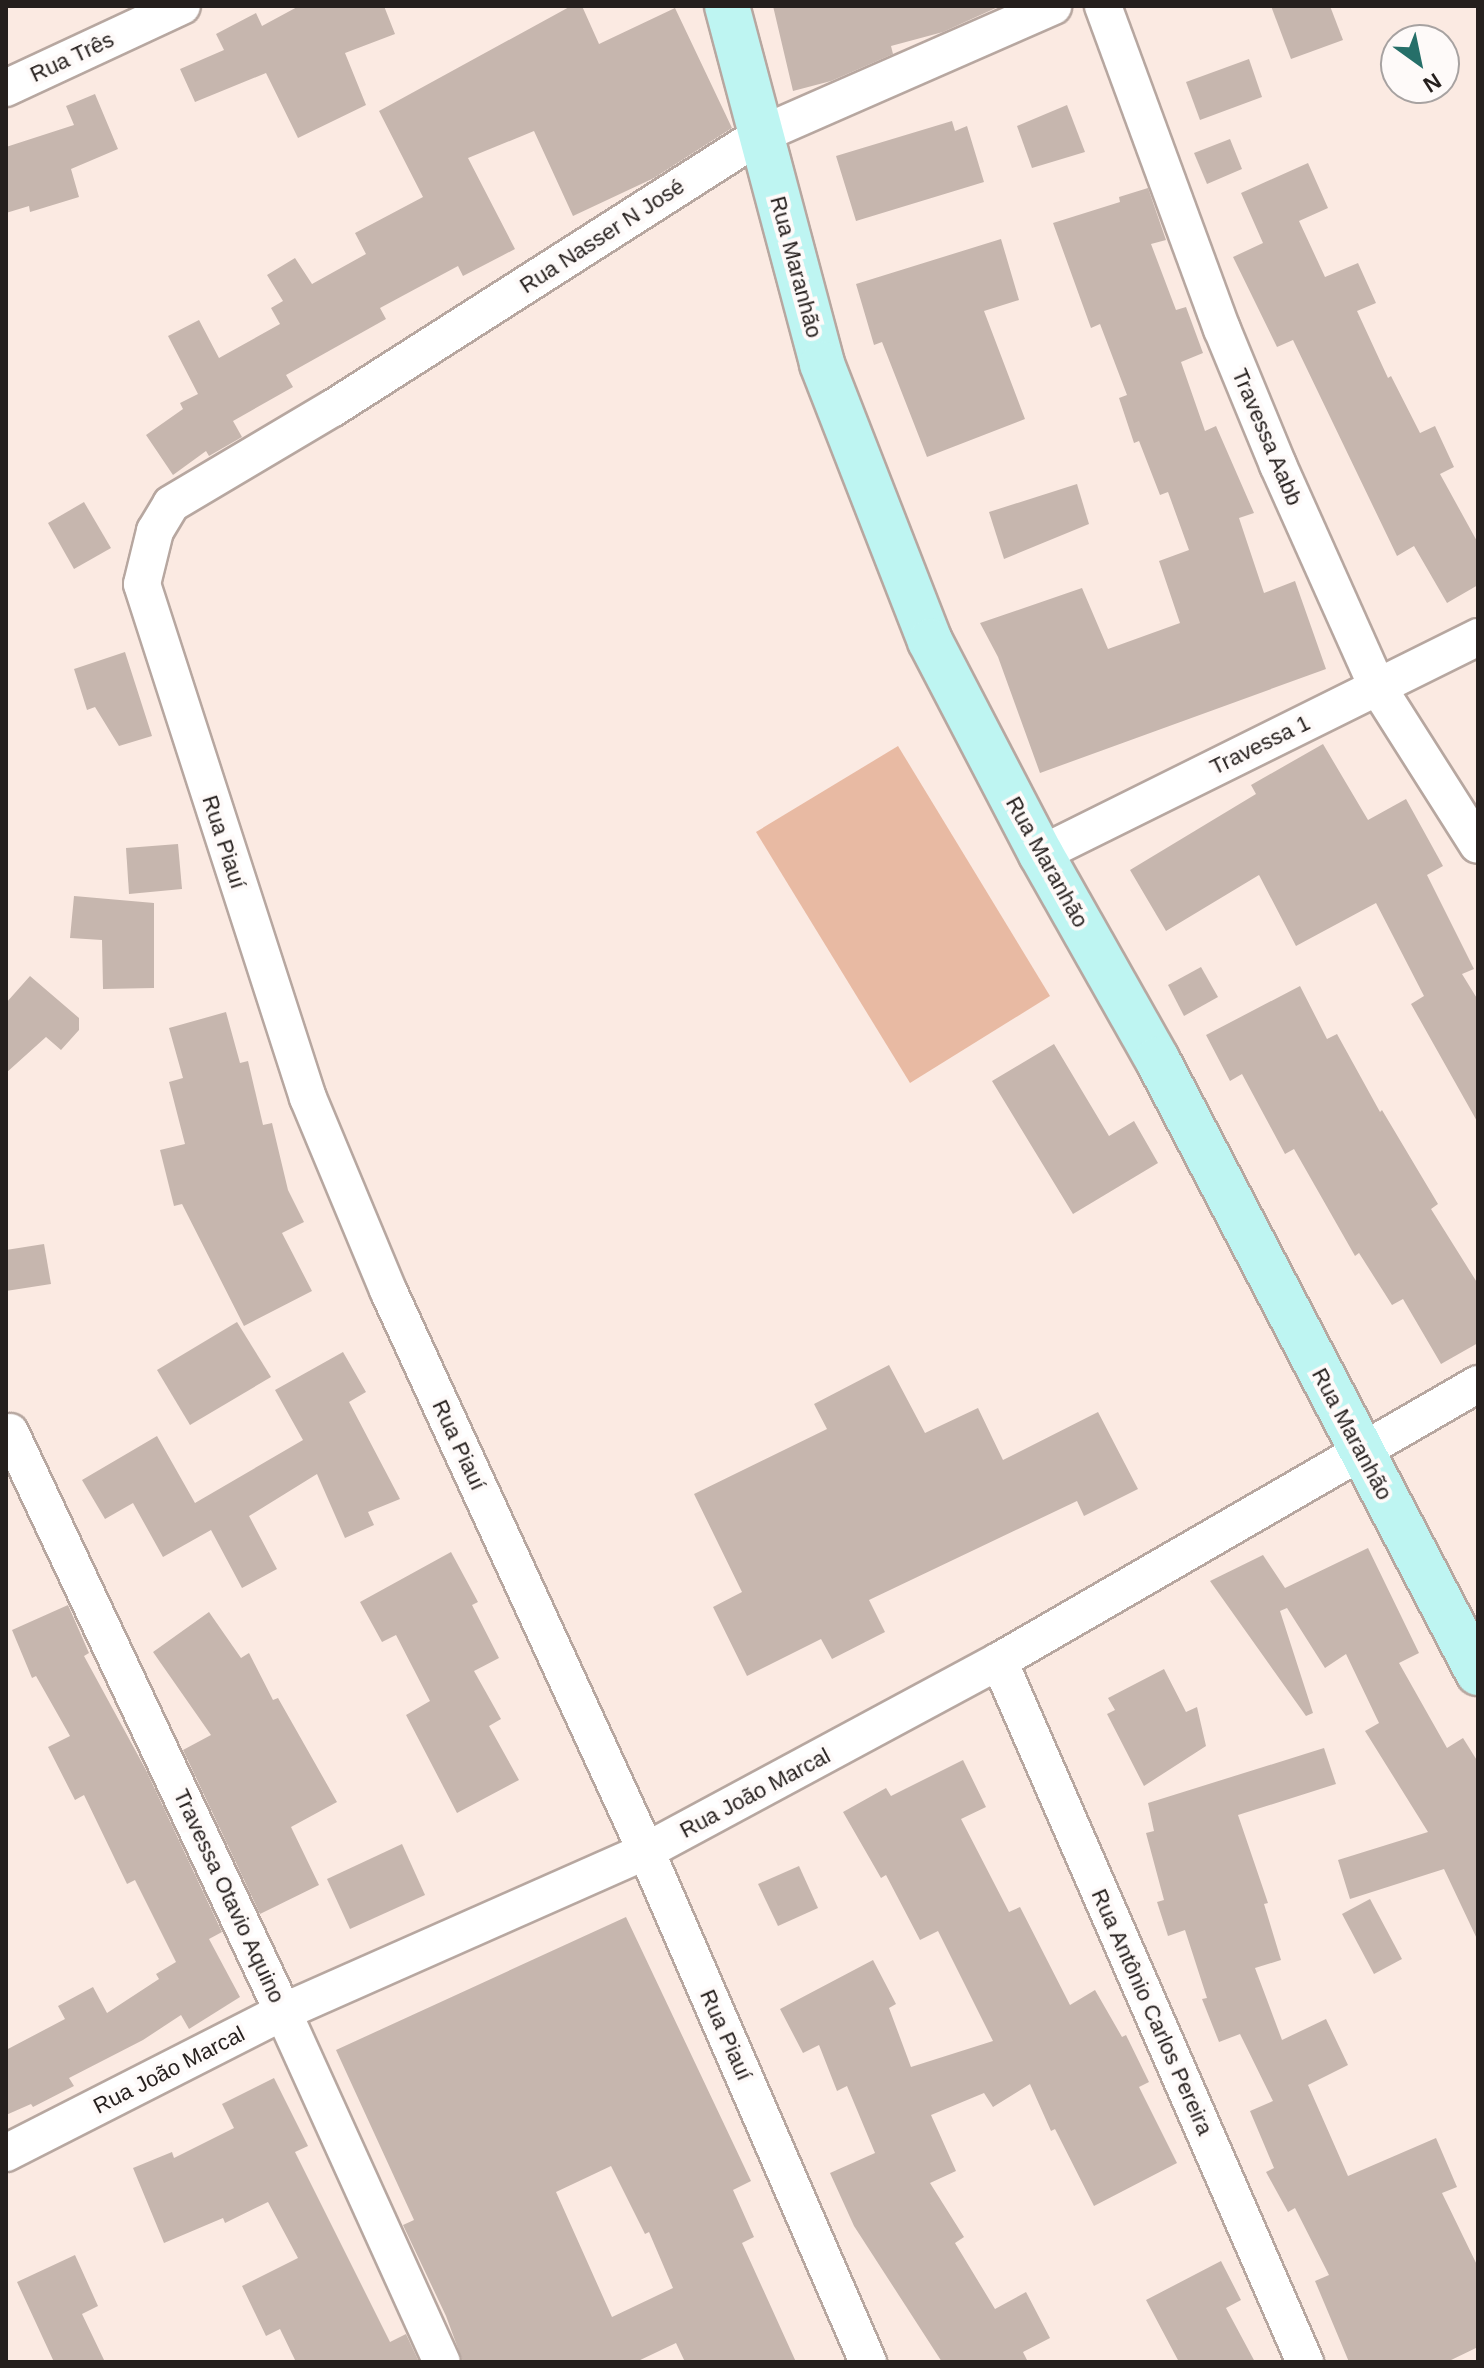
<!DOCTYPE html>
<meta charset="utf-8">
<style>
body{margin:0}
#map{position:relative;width:1484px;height:2368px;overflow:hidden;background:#fbeae2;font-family:Helvetica,sans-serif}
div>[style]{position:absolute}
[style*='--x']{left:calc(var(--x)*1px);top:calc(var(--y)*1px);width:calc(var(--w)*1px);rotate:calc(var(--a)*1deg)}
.green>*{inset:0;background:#e8baa3}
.building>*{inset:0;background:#c6b6ae}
.roads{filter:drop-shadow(2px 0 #b7a7a0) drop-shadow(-2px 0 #b7a7a0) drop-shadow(0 2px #b7a7a0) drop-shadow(0 -2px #b7a7a0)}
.street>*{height:36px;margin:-18px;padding:0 18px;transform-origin:18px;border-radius:18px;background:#fff}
.secondary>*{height:44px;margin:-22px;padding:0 22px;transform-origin:22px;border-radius:22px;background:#bef5f2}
span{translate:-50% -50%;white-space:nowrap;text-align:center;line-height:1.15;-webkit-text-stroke:8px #fefaf9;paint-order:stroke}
.street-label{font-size:22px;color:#251f1d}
.frame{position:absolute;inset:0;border:8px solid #251f1d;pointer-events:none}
.north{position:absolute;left:1380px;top:24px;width:80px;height:80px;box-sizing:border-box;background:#fefaf9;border:2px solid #a7a2a1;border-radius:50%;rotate:147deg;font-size:22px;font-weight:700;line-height:32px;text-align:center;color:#251f1d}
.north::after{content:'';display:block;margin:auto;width:28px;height:36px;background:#266f69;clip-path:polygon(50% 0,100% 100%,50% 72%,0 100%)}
</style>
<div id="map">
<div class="green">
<i style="clip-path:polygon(898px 746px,1050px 996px,910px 1083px,756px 832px)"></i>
</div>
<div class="building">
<i style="clip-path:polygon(299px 6px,384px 6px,395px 34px,345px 53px,366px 105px,298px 138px,266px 73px,195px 102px,180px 69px,224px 50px,216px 34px,256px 13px,262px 26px)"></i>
<i style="clip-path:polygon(571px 6px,582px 6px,599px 44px,675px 8px,732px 128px,654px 178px,573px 216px,534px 131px,468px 158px,515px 249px,463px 276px,458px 266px,380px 308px,386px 319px,286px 375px,293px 387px,233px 421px,242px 437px,209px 456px,206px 451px,173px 475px,146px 435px,183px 409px,180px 403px,198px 394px,168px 336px,199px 320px,219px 358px,280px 324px,271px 308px,283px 301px,267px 275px,295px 258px,312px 284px,366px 254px,355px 233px,423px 197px,379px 111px)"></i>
<i style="clip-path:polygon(773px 6px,998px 6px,998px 7px,943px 32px,891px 46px,893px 54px,831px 81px,793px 91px)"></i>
<i style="clip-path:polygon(1271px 6px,1330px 6px,1343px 40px,1291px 59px)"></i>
<i style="clip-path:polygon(1249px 59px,1262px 97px,1200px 120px,1186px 82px)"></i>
<i style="clip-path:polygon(95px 94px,118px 149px,71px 169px,79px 197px,30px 212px,29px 206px,6px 213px,6px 147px,74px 125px,66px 106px)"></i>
<i style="clip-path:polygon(1067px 105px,1085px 152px,1032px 168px,1017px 126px)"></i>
<i style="clip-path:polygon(952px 121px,955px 131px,967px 126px,984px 182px,856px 221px,836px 156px)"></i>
<i style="clip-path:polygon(1230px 139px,1242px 169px,1207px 184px,1194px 153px)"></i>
<i style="clip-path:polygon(1308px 163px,1328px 208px,1299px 221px,1325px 277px,1358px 263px,1376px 303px,1357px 311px,1388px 378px,1391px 376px,1420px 433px,1435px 426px,1454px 467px,1440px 474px,1478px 543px,1478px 585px,1447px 603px,1414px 546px,1397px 556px,1293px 340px,1277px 347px,1233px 257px,1263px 243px,1241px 193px)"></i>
<i style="clip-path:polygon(1148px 188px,1166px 240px,1151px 244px,1176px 310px,1186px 307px,1203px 353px,1181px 362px,1205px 431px,1216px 426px,1254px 513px,1239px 518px,1264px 593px,1295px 581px,1326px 669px,1040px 773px,998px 657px,980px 623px,1082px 588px,1108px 649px,1180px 623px,1159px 561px,1189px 550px,1168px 492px,1160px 495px,1139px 441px,1134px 443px,1119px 398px,1127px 395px,1100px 324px,1091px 328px,1053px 223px,1120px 202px,1119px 197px)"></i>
<i style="clip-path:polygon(1001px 239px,1019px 300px,984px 311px,1025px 419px,927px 457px,882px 342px,874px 345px,856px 284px)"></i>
<i style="clip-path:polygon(1077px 484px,1089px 524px,1004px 559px,989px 512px)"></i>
<i style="clip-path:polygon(84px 502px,111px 548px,74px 569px,48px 523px)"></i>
<i style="clip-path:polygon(125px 652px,152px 736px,119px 746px,95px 707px,87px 710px,74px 669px)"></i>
<i style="clip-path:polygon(1323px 744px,1368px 820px,1406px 799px,1443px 866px,1427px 875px,1474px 969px,1462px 974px,1478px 1000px,1478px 1123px,1411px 1004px,1424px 996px,1376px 903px,1296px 946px,1259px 875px,1166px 931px,1130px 870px,1256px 794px,1251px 785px)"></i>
<i style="clip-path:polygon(178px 844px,182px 889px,129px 894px,126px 848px)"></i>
<i style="clip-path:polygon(74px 896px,154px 903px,154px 988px,103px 989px,102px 940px,70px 938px)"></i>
<i style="clip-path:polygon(1201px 967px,1218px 997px,1184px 1016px,1168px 985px)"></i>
<i style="clip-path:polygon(30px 976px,79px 1018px,79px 1030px,61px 1050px,46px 1037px,6px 1073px,6px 1003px)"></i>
<i style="clip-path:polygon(1300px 986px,1327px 1039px,1337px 1034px,1380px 1112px,1382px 1110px,1438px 1204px,1431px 1209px,1478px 1284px,1478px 1343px,1441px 1364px,1403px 1299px,1392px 1305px,1359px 1253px,1355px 1256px,1294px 1149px,1285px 1154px,1242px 1074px,1230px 1081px,1206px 1035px)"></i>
<i style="clip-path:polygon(226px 1012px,240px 1063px,248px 1061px,263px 1125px,272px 1123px,288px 1190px,304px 1222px,282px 1233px,312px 1291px,244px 1326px,182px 1204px,174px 1206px,160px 1150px,185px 1144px,169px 1082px,183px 1078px,169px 1028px)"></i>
<i style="clip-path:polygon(1054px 1044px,1109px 1136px,1134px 1121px,1158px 1163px,1073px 1214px,992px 1081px)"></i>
<i style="clip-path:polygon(44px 1244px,51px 1284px,6px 1291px,6px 1250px)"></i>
<i style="clip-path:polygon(237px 1322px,271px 1377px,190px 1425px,157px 1370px)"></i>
<i style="clip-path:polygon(343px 1352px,366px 1392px,349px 1402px,400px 1499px,368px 1512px,374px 1525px,345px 1538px,317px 1474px,249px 1516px,277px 1569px,242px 1588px,211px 1530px,163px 1557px,133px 1503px,105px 1519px,82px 1480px,157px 1436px,195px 1503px,303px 1440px,275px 1390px)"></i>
<i style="clip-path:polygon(889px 1365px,925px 1433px,978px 1408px,1003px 1460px,1098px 1412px,1138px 1489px,1084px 1516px,1077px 1501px,869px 1600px,885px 1632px,832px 1659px,821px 1639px,747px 1676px,713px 1607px,742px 1592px,694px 1494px,827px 1429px,814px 1404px)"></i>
<i style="clip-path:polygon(1368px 1548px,1419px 1653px,1399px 1663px,1447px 1748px,1463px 1738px,1478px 1762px,1478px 1941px,1444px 1869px,1350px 1899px,1338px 1860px,1428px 1832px,1365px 1731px,1379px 1723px,1346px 1654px,1325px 1668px,1287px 1608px,1280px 1611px,1313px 1713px,1306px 1716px,1210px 1581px,1263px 1555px,1285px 1588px)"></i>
<i style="clip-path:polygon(451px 1552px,478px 1602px,472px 1605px,499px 1658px,474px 1671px,501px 1719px,489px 1726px,519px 1780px,457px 1813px,406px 1715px,430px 1701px,396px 1635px,382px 1642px,360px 1602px)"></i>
<i style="clip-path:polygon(68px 1605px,89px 1653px,84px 1656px,146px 1770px,222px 1932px,209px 1939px,240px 1997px,189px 2029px,181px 2015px,143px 2040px,69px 2078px,74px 2086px,33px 2107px,31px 2104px,6px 2115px,6px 2050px,65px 2019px,58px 2006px,93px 1987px,107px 2013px,159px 1979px,156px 1974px,176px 1962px,135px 1880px,127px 1884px,84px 1795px,75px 1800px,48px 1747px,70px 1736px,36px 1676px,32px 1678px,12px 1630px)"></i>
<i style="clip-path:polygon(209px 1612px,241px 1658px,249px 1653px,273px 1700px,278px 1698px,337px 1802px,291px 1827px,319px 1885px,260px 1914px,183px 1750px,211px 1735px,153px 1652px)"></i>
<i style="clip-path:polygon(1164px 1669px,1186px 1712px,1197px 1707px,1206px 1746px,1144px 1786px,1107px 1714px,1115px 1710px,1108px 1698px)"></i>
<i style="clip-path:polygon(1324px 1748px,1336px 1784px,1238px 1815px,1268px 1903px,1264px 1904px,1281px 1960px,1255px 1968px,1282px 2040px,1326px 2019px,1348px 2065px,1308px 2085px,1348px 2176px,1436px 2138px,1457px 2187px,1442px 2193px,1478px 2267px,1478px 2347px,1447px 2362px,1349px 2362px,1315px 2281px,1329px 2275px,1295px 2208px,1288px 2212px,1266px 2172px,1274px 2168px,1250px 2111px,1273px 2101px,1240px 2034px,1219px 2042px,1202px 1999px,1207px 1998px,1185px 1930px,1168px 1936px,1157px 1902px,1164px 1900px,1146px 1833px,1154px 1831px,1148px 1803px)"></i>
<i style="clip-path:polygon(963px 1760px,986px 1807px,961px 1819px,1009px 1912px,1020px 1907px,1070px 2005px,1095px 1990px,1122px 2037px,1126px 2035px,1149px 2082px,1139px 2087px,1177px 2163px,1094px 2206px,1055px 2129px,1051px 2131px,1030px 2084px,993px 2107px,984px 2093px,931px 2115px,956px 2171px,930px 2183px,964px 2237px,955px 2243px,995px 2309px,1026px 2292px,1050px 2338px,1023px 2352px,1028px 2362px,942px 2362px,854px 2226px,830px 2173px,875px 2153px,847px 2086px,837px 2091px,819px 2045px,803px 2053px,780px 2009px,873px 1960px,896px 2004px,889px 2008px,911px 2067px,993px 2041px,938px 1931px,920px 1940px,886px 1875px,881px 1878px,843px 1812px,886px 1788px,891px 1796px)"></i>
<i style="clip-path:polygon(402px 1844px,425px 1895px,350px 1929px,327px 1879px)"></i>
<i style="clip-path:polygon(799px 1866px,818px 1908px,778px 1926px,758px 1884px)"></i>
<i style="clip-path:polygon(1370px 1899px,1402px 1959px,1374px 1974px,1342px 1914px)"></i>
<i style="clip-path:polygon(evenodd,626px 1917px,751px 2181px,733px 2190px,754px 2237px,742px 2243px,796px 2362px,685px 2362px,676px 2343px,636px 2362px,463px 2362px,446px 2316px,403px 2225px,414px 2220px,336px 2050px,626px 1917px,611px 2166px,645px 2234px,649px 2232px,673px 2288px,612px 2317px,556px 2192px,611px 2166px)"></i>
<i style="clip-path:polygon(274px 2078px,308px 2146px,295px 2152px,390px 2342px,406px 2334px,419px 2362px,296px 2362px,280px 2329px,266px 2336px,242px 2286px,298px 2258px,268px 2202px,225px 2223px,223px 2218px,164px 2243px,133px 2168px,172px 2152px,174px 2158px,234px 2128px,222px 2104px)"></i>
<i style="clip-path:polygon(75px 2255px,98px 2306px,82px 2314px,105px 2362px,54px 2362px,17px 2282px)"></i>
<i style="clip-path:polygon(1221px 2261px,1241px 2300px,1226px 2308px,1255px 2362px,1179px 2362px,1146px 2300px)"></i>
</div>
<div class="roads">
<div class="street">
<i style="--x:1103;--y:6;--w:344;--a:69.8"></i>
<i style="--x:1222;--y:329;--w:147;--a:67.6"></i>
<i style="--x:1278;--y:465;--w:242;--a:65.9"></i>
<i style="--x:1377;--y:686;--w:188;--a:57.6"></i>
<i style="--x:6;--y:88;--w:194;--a:-25"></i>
<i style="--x:1041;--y:854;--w:488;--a:-26.4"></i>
<i style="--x:10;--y:1432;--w:641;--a:64.79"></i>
<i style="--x:283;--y:2012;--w:384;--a:65.6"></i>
<i style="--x:999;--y:1661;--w:765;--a:66.42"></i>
<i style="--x:6;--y:2153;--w:311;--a:-27"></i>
<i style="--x:283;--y:2012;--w:397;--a:-23.9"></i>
<i style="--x:646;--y:1851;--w:401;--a:-28.3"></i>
<i style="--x:999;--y:1661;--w:553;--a:-30.04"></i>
<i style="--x:868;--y:2362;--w:557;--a:-113.48"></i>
<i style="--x:646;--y:1851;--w:617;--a:-114.7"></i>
<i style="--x:388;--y:1290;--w:208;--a:-112.6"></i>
<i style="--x:308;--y:1098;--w:540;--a:-107.9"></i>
<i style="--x:142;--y:584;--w:55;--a:-76.2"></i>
<i style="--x:155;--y:531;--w:31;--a:-59"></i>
<i style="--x:171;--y:504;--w:188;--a:-30.7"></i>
<i style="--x:333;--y:408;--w:509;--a:-32.57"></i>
<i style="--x:762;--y:134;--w:318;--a:-23.7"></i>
</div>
<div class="secondary">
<i style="--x:727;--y:6;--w:370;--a:75.1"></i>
<i style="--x:822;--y:364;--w:297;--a:68.7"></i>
<i style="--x:930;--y:641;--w:240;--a:62.5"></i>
<i style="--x:1041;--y:854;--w:236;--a:60.5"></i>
<i style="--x:1157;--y:1059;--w:693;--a:62.4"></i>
</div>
</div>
<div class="street-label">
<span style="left:72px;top:57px;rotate:-25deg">Rua Três</span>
<span style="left:602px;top:236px;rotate:-33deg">Rua Nasser N José</span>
<span style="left:796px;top:267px;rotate:75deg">Rua Maranhão</span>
<span style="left:1267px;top:437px;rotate:67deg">Travessa Aabb</span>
<span style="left:1260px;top:745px;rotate:-26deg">Travessa 1</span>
<span style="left:224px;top:842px;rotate:72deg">Rua Piauí</span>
<span style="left:1047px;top:862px;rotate:61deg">Rua Maranhão</span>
<span style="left:1352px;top:1434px;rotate:62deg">Rua Maranhão</span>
<span style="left:459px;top:1445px;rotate:65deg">Rua Piauí</span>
<span style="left:755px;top:1793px;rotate:-28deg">Rua João Marcal</span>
<span style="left:229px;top:1896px;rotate:65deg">Travessa Otavio Aquino</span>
<span style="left:1152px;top:2012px;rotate:66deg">Rua Antônio Carlos Pereira</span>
<span style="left:726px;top:2035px;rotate:66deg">Rua Piauí</span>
<span style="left:169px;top:2070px;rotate:-27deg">Rua João Marcal</span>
</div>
<div class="frame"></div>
<div class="north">N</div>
</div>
